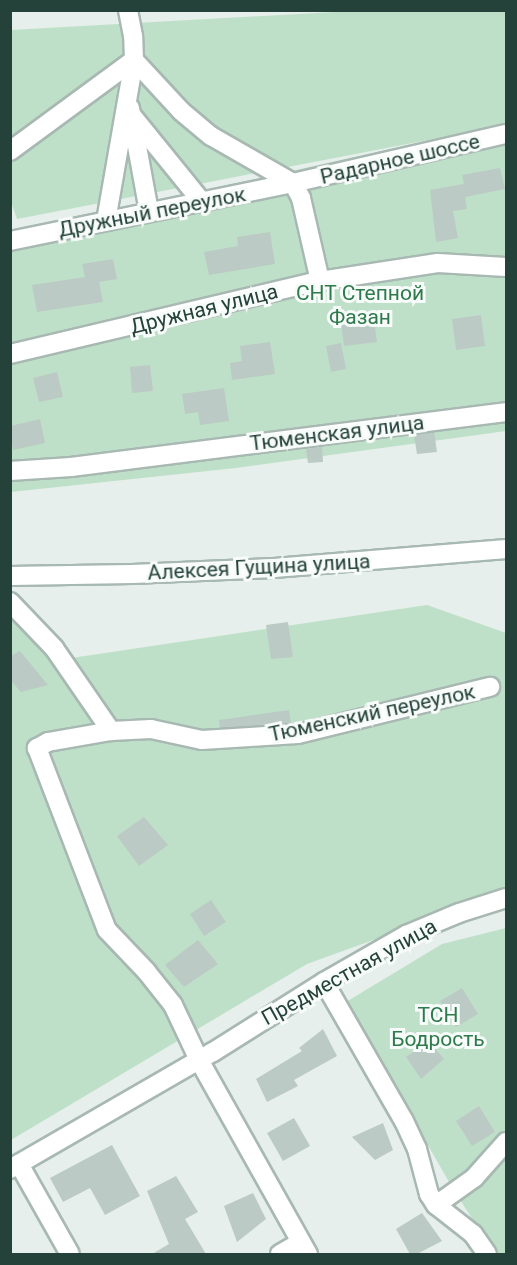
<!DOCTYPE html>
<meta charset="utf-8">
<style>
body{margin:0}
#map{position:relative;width:517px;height:1265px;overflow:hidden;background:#e6efeb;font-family:Roboto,sans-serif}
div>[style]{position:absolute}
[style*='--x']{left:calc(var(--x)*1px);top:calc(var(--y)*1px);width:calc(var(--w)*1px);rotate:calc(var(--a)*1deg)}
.green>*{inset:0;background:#bfe0c8}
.building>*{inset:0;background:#bbcac4}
.roads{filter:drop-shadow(2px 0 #a8b8b2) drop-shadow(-2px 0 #a8b8b2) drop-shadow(0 2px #a8b8b2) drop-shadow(0 -2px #a8b8b2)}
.minor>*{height:18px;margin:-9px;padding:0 9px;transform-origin:9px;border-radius:9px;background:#fff}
span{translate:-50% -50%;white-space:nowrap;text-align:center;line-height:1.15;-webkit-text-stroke:6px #f7fbf9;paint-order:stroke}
.street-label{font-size:21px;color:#24423a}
.park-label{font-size:21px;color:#2d7a4b}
.frame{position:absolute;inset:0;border:12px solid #24423a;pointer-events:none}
</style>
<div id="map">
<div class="green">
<i style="clip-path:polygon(370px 10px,506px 11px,506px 122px,483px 128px,506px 124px,506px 431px,236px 468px,11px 492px,11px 233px,449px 136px,17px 219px,11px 202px,11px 30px)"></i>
<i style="clip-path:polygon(427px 605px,506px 633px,506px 892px,307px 964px,11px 1140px,10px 610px,58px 660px)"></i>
<i style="clip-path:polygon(506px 928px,506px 1254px,494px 1254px,449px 1182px,346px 1002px,442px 944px)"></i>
</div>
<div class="building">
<i style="clip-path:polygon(500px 168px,505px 189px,465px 197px,467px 209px,453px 211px,458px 238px,436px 242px,430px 190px,464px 184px,462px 175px)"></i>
<i style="clip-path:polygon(270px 232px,275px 264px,209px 275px,204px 252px,238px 246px,237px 237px)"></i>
<i style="clip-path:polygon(113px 259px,117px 279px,99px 282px,103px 302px,37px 312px,32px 285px,85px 277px,82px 264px)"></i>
<i style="clip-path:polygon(373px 312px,377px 342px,344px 346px,340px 316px)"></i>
<i style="clip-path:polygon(481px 315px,485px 346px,456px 350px,452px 319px)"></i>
<i style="clip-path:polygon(270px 342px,275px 374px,232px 380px,230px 363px,242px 361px,240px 346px)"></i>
<i style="clip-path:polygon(341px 343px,346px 369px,331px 372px,326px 346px)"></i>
<i style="clip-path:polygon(150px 365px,153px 391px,132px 393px,130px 367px)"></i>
<i style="clip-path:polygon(57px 372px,63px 397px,39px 402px,33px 378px)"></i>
<i style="clip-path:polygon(224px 388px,229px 421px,200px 425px,198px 412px,185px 414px,182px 394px)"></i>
<i style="clip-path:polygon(40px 419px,45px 443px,13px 450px,10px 426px)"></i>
<i style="clip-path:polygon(434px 432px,437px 452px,417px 454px,414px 435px)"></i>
<i style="clip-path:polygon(322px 447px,323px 462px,308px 463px,306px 449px)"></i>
<i style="clip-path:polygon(288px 622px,293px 657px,271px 659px,266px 625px)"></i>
<i style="clip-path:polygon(20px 651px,48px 685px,21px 692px,10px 680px,10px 656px)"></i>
<i style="clip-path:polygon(289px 710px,291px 723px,220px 728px,219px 720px)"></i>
<i style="clip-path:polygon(144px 817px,168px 845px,139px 866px,117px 836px)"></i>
<i style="clip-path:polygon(211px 900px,226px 922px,204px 936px,190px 914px)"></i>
<i style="clip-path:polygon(198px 940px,218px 964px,184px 987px,165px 965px)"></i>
<i style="clip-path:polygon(462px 988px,478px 1014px,456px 1027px,440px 1001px)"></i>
<i style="clip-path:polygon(323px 1029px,337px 1056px,294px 1080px,298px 1086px,267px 1102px,256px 1079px,302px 1051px,299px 1048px)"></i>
<i style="clip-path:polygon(429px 1041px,444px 1059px,421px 1079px,406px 1057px)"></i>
<i style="clip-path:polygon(479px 1106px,495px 1132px,472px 1146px,456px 1121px)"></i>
<i style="clip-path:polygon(294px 1118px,310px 1146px,283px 1161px,267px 1133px)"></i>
<i style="clip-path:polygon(383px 1123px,393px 1150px,375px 1160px,352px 1137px)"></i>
<i style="clip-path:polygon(112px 1145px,140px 1196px,105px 1215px,90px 1188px,63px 1202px,50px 1178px)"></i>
<i style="clip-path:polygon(176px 1176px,198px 1212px,185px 1219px,206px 1254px,152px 1254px,169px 1244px,147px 1191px)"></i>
<i style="clip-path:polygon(253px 1193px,266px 1219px,237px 1242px,224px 1206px)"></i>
<i style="clip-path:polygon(422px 1213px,442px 1241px,417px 1254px,410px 1254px,396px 1229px)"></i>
</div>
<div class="roads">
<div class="minor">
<i style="--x:130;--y:108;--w:106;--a:79.6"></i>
<i style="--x:133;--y:117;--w:109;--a:50.9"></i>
<i style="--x:10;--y:151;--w:154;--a:-36.3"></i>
<i style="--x:134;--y:60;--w:69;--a:47.3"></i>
<i style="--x:181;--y:111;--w:39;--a:40"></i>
<i style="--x:211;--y:136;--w:95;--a:29.8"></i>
<i style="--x:293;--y:183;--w:17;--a:62"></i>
<i style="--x:301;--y:198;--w:85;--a:77.1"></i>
<i style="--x:106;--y:221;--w:163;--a:-80.1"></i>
<i style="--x:134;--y:60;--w:24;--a:-92"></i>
<i style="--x:133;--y:36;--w:26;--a:-101"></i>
<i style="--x:10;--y:241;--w:289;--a:-11.6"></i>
<i style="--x:293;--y:183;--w:219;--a:-13"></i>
<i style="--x:10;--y:354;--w:318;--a:-13.3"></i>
<i style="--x:320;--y:281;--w:119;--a:-8.7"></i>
<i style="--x:438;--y:263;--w:68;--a:3.4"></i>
<i style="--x:10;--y:471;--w:61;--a:-3.8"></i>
<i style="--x:71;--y:467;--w:438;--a:-7.2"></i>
<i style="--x:10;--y:576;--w:122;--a:-0.9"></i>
<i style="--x:132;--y:574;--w:142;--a:-2.4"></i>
<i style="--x:274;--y:568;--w:233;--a:-4.7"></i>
<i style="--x:10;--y:602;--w:64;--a:46.3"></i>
<i style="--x:54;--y:648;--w:101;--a:55.5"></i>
<i style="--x:111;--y:731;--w:64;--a:170.1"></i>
<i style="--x:48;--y:742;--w:13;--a:151"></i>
<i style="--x:37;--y:748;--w:195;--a:69"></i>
<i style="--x:107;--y:930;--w:57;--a:46.4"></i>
<i style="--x:146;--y:971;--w:43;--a:51.5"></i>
<i style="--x:173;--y:1005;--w:61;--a:64.7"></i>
<i style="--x:199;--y:1060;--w:223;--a:60.7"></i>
<i style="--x:111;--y:731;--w:40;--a:-2.9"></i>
<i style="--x:151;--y:729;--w:52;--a:12.2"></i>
<i style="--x:202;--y:740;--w:96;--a:-3.6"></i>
<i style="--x:298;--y:734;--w:198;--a:-13.8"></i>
<i style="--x:324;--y:982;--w:160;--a:60.1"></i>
<i style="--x:404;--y:1121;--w:31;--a:65"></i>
<i style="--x:417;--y:1149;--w:47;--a:75.1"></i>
<i style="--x:429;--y:1194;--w:13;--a:58"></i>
<i style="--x:436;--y:1205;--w:47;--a:38.1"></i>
<i style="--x:473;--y:1234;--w:24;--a:55"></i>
<i style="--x:19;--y:1164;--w:103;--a:60.5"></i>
<i style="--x:10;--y:1169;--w:234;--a:-30"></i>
<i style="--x:213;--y:1052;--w:131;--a:-32.2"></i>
<i style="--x:324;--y:982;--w:95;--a:-29.8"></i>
<i style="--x:406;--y:935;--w:57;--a:-22.5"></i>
<i style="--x:459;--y:913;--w:49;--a:-17.7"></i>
<i style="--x:436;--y:1205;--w:47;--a:-35.4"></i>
<i style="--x:474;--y:1178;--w:48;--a:-48.4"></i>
<i style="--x:280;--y:1254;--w:24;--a:-30"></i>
</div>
</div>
<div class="street-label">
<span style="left:400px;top:159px;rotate:-13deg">Радарное шоссе</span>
<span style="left:152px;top:212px;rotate:-11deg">Дружный переулок</span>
<span style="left:204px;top:309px;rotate:-14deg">Дружная улица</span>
<span style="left:337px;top:433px;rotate:-7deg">Тюменская улица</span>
<span style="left:259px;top:567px;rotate:-3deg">Алексея Гущина улица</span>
<span style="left:372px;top:713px;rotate:-12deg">Тюменский переулок</span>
<span style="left:349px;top:972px;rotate:-29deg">Предместная улица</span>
</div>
<div class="park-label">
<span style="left:360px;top:305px">СНТ Степной<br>Фазан</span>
<span style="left:438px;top:1027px">ТСН<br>Бодрость</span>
</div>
<div class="frame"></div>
</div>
